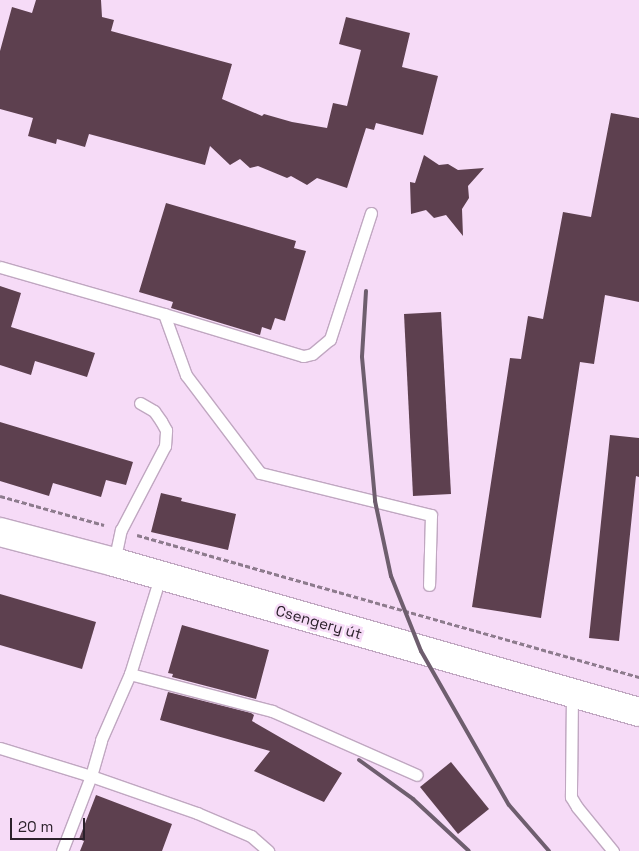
<!DOCTYPE html>
<meta charset="utf-8">
<style>
body{margin:0}
#map{position:relative;width:639px;height:851px;overflow:hidden;background:#f6dbf7;font-family:"Space Grotesk",sans-serif}
div>[style]{position:absolute}
[style*='--x']{left:calc(var(--x)*1px);top:calc(var(--y)*1px);width:calc(var(--w)*1px);rotate:calc(var(--a)*1deg)}
.building>*{inset:0;background:#5d404f}
.path>*{height:3px;margin-top:-1.5px;transform-origin:0;background:repeating-linear-gradient(90deg,#8d7b8d 0 5px,transparent 0 7.5px)}
.roads{filter:drop-shadow(1px 0 #c0a7c1) drop-shadow(-1px 0 #c0a7c1) drop-shadow(0 1px #c0a7c1) drop-shadow(0 -1px #c0a7c1)}
.lane>*{height:11px;margin:-5.5px;padding:0 5.5px;transform-origin:5.5px;border-radius:5.5px;background:#fff}
.secondary>*{height:28px;margin:-14px;padding:0 14px;transform-origin:14px;border-radius:14px;background:#fff}
.rail>*{height:4px;margin:-2px;padding:0 2px;transform-origin:2px;border-radius:2px;background:#6e5e6e}
span{translate:-50% -50%;white-space:nowrap;text-align:center;line-height:1.15;-webkit-text-stroke:5px #f6dbf7;paint-order:stroke}
.street-label{font-size:15px;color:#2b212b}
.scale{position:absolute;left:10px;top:818px;width:75px;height:22px;box-sizing:border-box;border:2px solid #2b212b;border-top:0;padding-left:6px;font-size:15px;line-height:18px;white-space:nowrap;color:#2b212b;-webkit-text-stroke:4px #f6dbf7;paint-order:stroke}
</style>
<div id="map">
<div class="building">
<i style="clip-path:polygon(36px 0,101px 0,102px 17px,114px 20px,111px 31px,232px 64px,222px 99px,262px 116px,264px 114px,292px 122px,327px 128px,333px 103px,347px 106px,361px 50px,339px 44px,346px 17px,410px 33px,402px 67px,438px 76px,423px 135px,376px 123px,374px 130px,366px 128px,347px 188px,317px 178px,307px 185px,291px 176px,287px 178px,258px 166px,250px 168px,240px 159px,230px 165px,210px 146px,205px 165px,89px 134px,85px 147px,57px 139px,56px 144px,28px 136px,33px 118px,0 109px,0 51px,12px 7px,32px 13px)"></i>
<i style="clip-path:polygon(611px 113px,639px 118px,639px 302px,605px 295px,594px 364px,580px 362px,541px 618px,472px 607px,510px 358px,521px 359px,528px 316px,543px 319px,563px 212px,591px 217px)"></i>
<i style="clip-path:polygon(424px 155px,439px 165px,448px 164px,458px 170px,484px 168px,468px 186px,469px 198px,462px 209px,463px 236px,446px 215px,434px 218px,426px 210px,411px 214px,410px 182px,415px 183px)"></i>
<i style="clip-path:polygon(166px 203px,296px 241px,294px 248px,306px 251px,285px 321px,275px 318px,271px 330px,262px 327px,260px 335px,171px 308px,173px 302px,139px 292px)"></i>
<i style="clip-path:polygon(0 286px,21px 293px,11px 327px,95px 353px,87px 377px,35px 361px,31px 375px,0 365px)"></i>
<i style="clip-path:polygon(441px 312px,451px 494px,413px 496px,404px 314px)"></i>
<i style="clip-path:polygon(0 422px,133px 462px,126px 485px,106px 480px,101px 497px,53px 483px,49px 496px,0 481px)"></i>
<i style="clip-path:polygon(610px 435px,639px 438px,639px 477px,636px 476px,619px 641px,589px 638px)"></i>
<i style="clip-path:polygon(161px 493px,182px 498px,181px 501px,236px 514px,228px 550px,151px 532px)"></i>
<i style="clip-path:polygon(0 594px,96px 622px,82px 669px,0 645px)"></i>
<i style="clip-path:polygon(182px 625px,269px 650px,256px 699px,172px 677px,173px 674px,168px 673px)"></i>
<i style="clip-path:polygon(168px 692px,251px 713px,254px 715px,252px 721px,342px 773px,324px 802px,254px 771px,270px 751px,160px 720px)"></i>
<i style="clip-path:polygon(451px 762px,489px 809px,458px 834px,420px 787px)"></i>
<i style="clip-path:polygon(96px 795px,172px 824px,162px 851px,80px 851px,84px 841px,79px 839px)"></i>
</div>
<div class="path">
<i style="--x:0;--y:496;--w:108;--a:15.6"></i>
<i style="--x:137;--y:535;--w:522;--a:15.79"></i>
</div>
<div class="roads">
<div class="lane">
<i style="--x:371;--y:213;--w:133;--a:108"></i>
<i style="--x:330;--y:339;--w:23;--a:140"></i>
<i style="--x:312;--y:354;--w:9;--a:167"></i>
<i style="--x:303;--y:356;--w:145;--a:-163.2"></i>
<i style="--x:164;--y:314;--w:65;--a:70.2"></i>
<i style="--x:186;--y:375;--w:123;--a:52.9"></i>
<i style="--x:260;--y:473;--w:176;--a:13.8"></i>
<i style="--x:431;--y:515;--w:70;--a:91.6"></i>
<i style="--x:0;--y:267;--w:171;--a:16"></i>
<i style="--x:114;--y:562;--w:33;--a:-78"></i>
<i style="--x:121;--y:530;--w:95;--a:-62.4"></i>
<i style="--x:165;--y:446;--w:16;--a:-86"></i>
<i style="--x:166;--y:430;--w:10;--a:-119"></i>
<i style="--x:161;--y:421;--w:12;--a:-125"></i>
<i style="--x:154;--y:411;--w:16;--a:-150"></i>
<i style="--x:130;--y:674;--w:147;--a:14.6"></i>
<i style="--x:272;--y:711;--w:158;--a:23.8"></i>
<i style="--x:572;--y:694;--w:103;--a:90.6"></i>
<i style="--x:571;--y:797;--w:12;--a:59"></i>
<i style="--x:577;--y:807;--w:57;--a:50.7"></i>
<i style="--x:0;--y:748;--w:95;--a:17.1"></i>
<i style="--x:91;--y:776;--w:112;--a:19.2"></i>
<i style="--x:197;--y:813;--w:59;--a:23.1"></i>
<i style="--x:251;--y:836;--w:23;--a:41"></i>
<i style="--x:62;--y:851;--w:80;--a:-68.9"></i>
<i style="--x:91;--y:776;--w:37;--a:-74"></i>
<i style="--x:101;--y:740;--w:72;--a:-66.3"></i>
<i style="--x:130;--y:674;--w:102;--a:-72.8"></i>
</div>
<div class="secondary">
<i style="--x:0;--y:532;--w:118;--a:14.7"></i>
<i style="--x:114;--y:562;--w:546;--a:15.95"></i>
</div>
</div>
<div class="rail">
<i style="--x:366;--y:291;--w:66;--a:93.5"></i>
<i style="--x:362;--y:357;--w:145;--a:84.8"></i>
<i style="--x:375;--y:501;--w:77;--a:78"></i>
<i style="--x:391;--y:576;--w:81;--a:68.2"></i>
<i style="--x:421;--y:651;--w:177;--a:60.3"></i>
<i style="--x:509;--y:805;--w:61;--a:49"></i>
<i style="--x:359;--y:760;--w:67;--a:35.8"></i>
<i style="--x:413;--y:799;--w:76;--a:42.9"></i>
</div>
<div class="street-label">
<span style="left:319px;top:622px;rotate:16deg">Csengery út</span>
</div>
<div class="scale">20 m</div>
</div>
